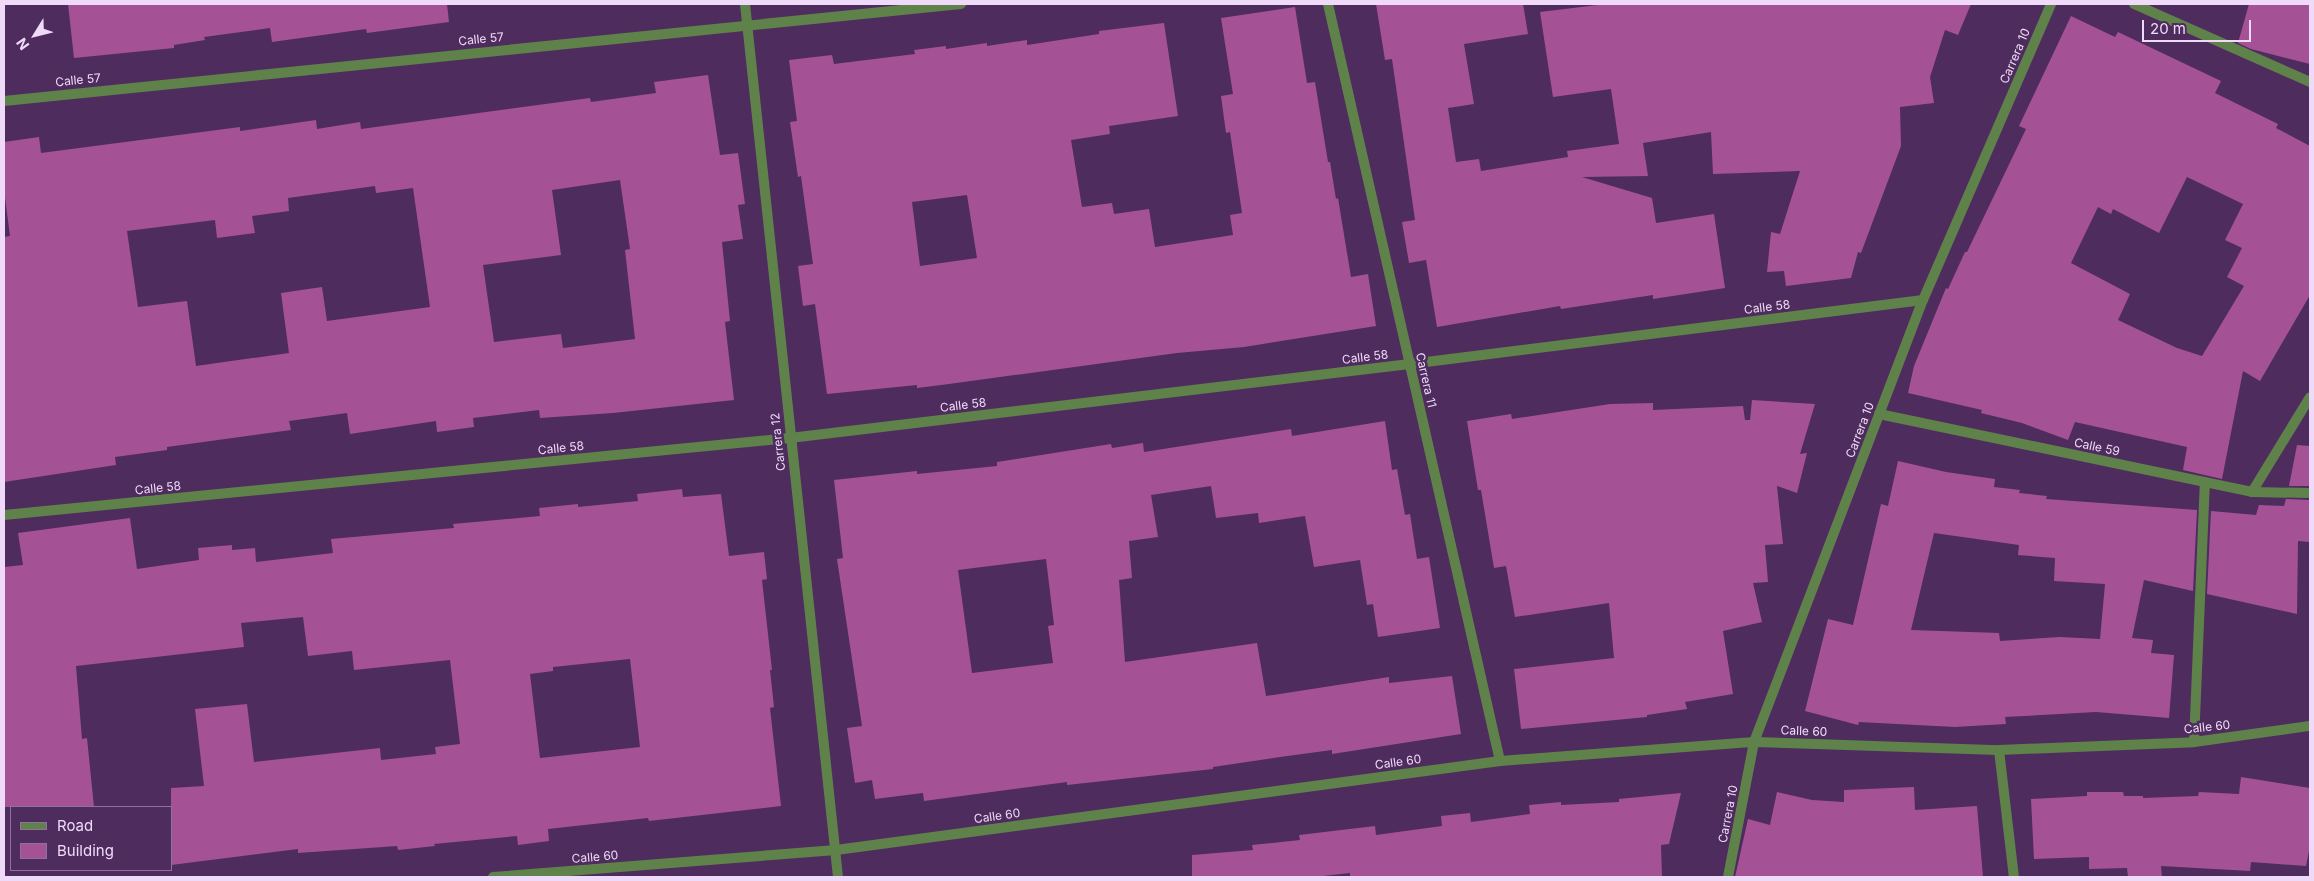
<!DOCTYPE html>
<style>
body{margin:0}
#map{position:relative;width:2314px;height:881px;overflow:hidden;background:#4f2c5e;font-family:Inter,sans-serif}
div>[style]{position:absolute}
[style*='--x']{left:calc(var(--x)*1px);top:calc(var(--y)*1px);width:calc(var(--w)*1px);rotate:calc(var(--a)*1deg)}
.building>*{inset:0;background:#a45295}
.minor>*{height:10px;margin:-5px;padding:0 5px;transform-origin:5px;border-radius:5px;background:#5f824b}
.tertiary>*{height:10px;margin:-5px;padding:0 5px;transform-origin:5px;border-radius:5px;background:#5f824b}
span{translate:-50% -50%;white-space:nowrap;text-align:center;line-height:1.15;-webkit-text-stroke:5px #4f2c5e;paint-order:stroke}
.street-label{font-size:12px;color:#efdbf9}
.frame{position:absolute;inset:0;border:5px solid #efdbf9;pointer-events:none}
.legend{position:absolute;left:10px;top:806px;width:162px;height:65px;box-sizing:border-box;background:#4f2c5e;border:1px solid #8f729c;margin:0;padding:6px 9px;list-style:none;font-size:15px;color:#efdbf9}
.legend li{display:flex;align-items:center;gap:10px;height:25px}
.legend b{width:25px;border:1px solid #8f729c}
.north{position:absolute;left:10px;top:10px;width:50px;height:50px;-webkit-text-stroke:4px #4f2c5e;paint-order:stroke;rotate:234deg;font-size:14px;font-weight:700;line-height:20px;text-align:center;color:#efdbf9}
.north::after{content:'';display:block;margin:auto;width:18px;height:22px;background:#efdbf9;clip-path:polygon(50% 0,100% 100%,50% 72%,0 100%)}
.scale{position:absolute;left:2142px;top:20px;width:109px;height:22px;box-sizing:border-box;border:2px solid #efdbf9;border-top:0;padding-left:6px;font-size:15px;line-height:18px;white-space:nowrap;color:#efdbf9;-webkit-text-stroke:4px #4f2c5e;paint-order:stroke}
</style>
<div id="map">
<div class="building">
<i style="clip-path:polygon(68px 4px,447px 4px,449px 22px,367px 33px,366px 29px,272px 42px,270px 28px,204px 37px,205px 40px,174px 45px,174px 48px,74px 58px)"></i>
<i style="clip-path:polygon(1376px 4px,1523px 4px,1528px 34px,1464px 44px,1474px 104px,1448px 108px,1456px 162px,1479px 159px,1481px 171px,1568px 157px,1567px 151px,1619px 144px,1611px 89px,1553px 97px,1540px 12px,1606px 4px,1971px 4px,1958px 35px,1945px 30px,1930px 77px,1934px 103px,1900px 107px,1901px 146px,1861px 253px,1858px 252px,1851px 278px,1786px 286px,1784px 271px,1767px 272px,1771px 232px,1780px 234px,1800px 171px,1713px 174px,1711px 132px,1643px 143px,1648px 176px,1582px 177px,1652px 198px,1656px 223px,1714px 214px,1725px 288px,1653px 299px,1653px 295px,1561px 309px,1560px 306px,1437px 327px,1426px 260px,1409px 263px,1402px 222px,1415px 220px,1392px 59px,1385px 60px)"></i>
<i style="clip-path:polygon(2249px 4px,2310px 4px,2310px 64px,2251px 49px,2238px 43px)"></i>
<i style="clip-path:polygon(evenodd,1295px 7px,1307px 83px,1315px 82px,1328px 162px,1330px 162px,1336px 199px,1338px 198px,1351px 277px,1368px 274px,1376px 326px,1244px 347px,1177px 353px,949px 384px,917px 388px,917px 385px,827px 394px,815px 304px,803px 306px,798px 266px,813px 264px,801px 176px,798px 177px,790px 122px,797px 121px,789px 60px,832px 55px,834px 64px,915px 54px,914px 50px,946px 46px,946px 49px,987px 43px,987px 46px,1027px 40px,1027px 45px,1099px 34px,1099px 31px,1164px 23px,1178px 116px,1109px 126px,1110px 134px,1071px 140px,1082px 207px,1112px 203px,1114px 214px,1149px 209px,1155px 247px,1233px 235px,1230px 215px,1242px 213px,1230px 132px,1226px 133px,1221px 96px,1233px 94px,1221px 18px,1295px 7px,967px 195px,977px 258px,920px 266px,912px 202px,967px 195px)"></i>
<i style="clip-path:polygon(evenodd,2071px 16px,2115px 37px,2118px 32px,2221px 81px,2215px 93px,2278px 124px,2276px 128px,2310px 146px,2310px 295px,2260px 381px,2243px 371px,2222px 479px,2183px 470px,2187px 447px,2075px 422px,2068px 440px,2022px 423px,1981px 413px,1982px 410px,1908px 393px,1914px 366px,1946px 288px,1948px 289px,1965px 252px,1967px 252px,2026px 129px,2019px 126px,2071px 16px,2187px 177px,2243px 204px,2225px 240px,2242px 248px,2227px 277px,2244px 286px,2202px 356px,2177px 348px,2118px 320px,2130px 294px,2071px 263px,2098px 207px,2111px 214px,2113px 209px,2159px 233px,2187px 177px)"></i>
<i style="clip-path:polygon(evenodd,708px 75px,720px 155px,738px 153px,745px 204px,738px 205px,743px 239px,722px 242px,730px 321px,725px 322px,734px 400px,613px 413px,540px 418px,539px 410px,473px 418px,474px 427px,437px 432px,436px 421px,350px 434px,347px 413px,289px 421px,291px 430px,167px 447px,167px 450px,115px 457px,116px 465px,4px 482px,4px 237px,10px 236px,4px 190px,4px 142px,39px 137px,41px 153px,240px 127px,240px 131px,316px 120px,317px 129px,360px 122px,361px 129px,590px 98px,591px 102px,656px 93px,654px 82px,708px 75px,620px 180px,630px 249px,625px 250px,635px 339px,563px 348px,561px 334px,494px 342px,483px 265px,561px 255px,552px 190px,620px 180px,708px 75px,375px 186px,376px 193px,413px 188px,430px 307px,327px 321px,322px 287px,281px 293px,289px 353px,196px 366px,187px 301px,138px 307px,127px 231px,215px 220px,217px 238px,255px 233px,252px 216px,289px 211px,288px 198px,375px 186px)"></i>
<i style="clip-path:polygon(1752px 400px,1815px 404px,1800px 454px,1807px 453px,1797px 493px,1777px 486px,1783px 544px,1765px 545px,1768px 582px,1753px 583px,1762px 622px,1723px 631px,1733px 694px,1685px 702px,1687px 709px,1647px 715px,1647px 717px,1521px 729px,1514px 669px,1614px 658px,1609px 603px,1515px 617px,1506px 566px,1494px 568px,1481px 490px,1478px 490px,1467px 421px,1511px 414px,1512px 419px,1610px 404px,1653px 403px,1653px 410px,1743px 406px,1745px 420px,1750px 420px)"></i>
<i style="clip-path:polygon(evenodd,1385px 421px,1392px 470px,1397px 469px,1405px 515px,1410px 514px,1417px 559px,1429px 557px,1440px 628px,1378px 637px,1373px 604px,1367px 605px,1360px 560px,1314px 567px,1305px 516px,1259px 523px,1258px 513px,1216px 518px,1211px 486px,1151px 495px,1158px 537px,1129px 541px,1132px 578px,1119px 580px,1125px 662px,1257px 643px,1266px 696px,1389px 677px,1389px 683px,1452px 676px,1461px 734px,1332px 754px,1332px 750px,1280px 757px,1213px 767px,1213px 769px,1067px 785px,1067px 782px,924px 801px,923px 793px,875px 799px,872px 780px,855px 783px,847px 728px,862px 726px,837px 559px,843px 558px,834px 480px,917px 471px,917px 474px,997px 466px,997px 462px,1111px 444px,1112px 448px,1143px 443px,1144px 452px,1291px 429px,1292px 436px,1385px 421px,1046px 559px,1054px 625px,1048px 626px,1053px 663px,972px 673px,958px 570px,1046px 559px)"></i>
<i style="clip-path:polygon(2297px 445px,2310px 446px,2310px 486px,2289px 486px)"></i>
<i style="clip-path:polygon(evenodd,1898px 461px,1946px 472px,1995px 479px,1994px 487px,2020px 490px,2019px 493px,2047px 496px,2046px 499px,2197px 510px,2193px 591px,2144px 580px,2132px 638px,2153px 640px,2151px 653px,2174px 655px,2169px 718px,2096px 712px,2005px 717px,2006px 724px,1955px 727px,1859px 722px,1858px 725px,1805px 711px,1828px 619px,1853px 625px,1881px 504px,1888px 506px,1898px 461px,1934px 533px,2019px 545px,2018px 555px,2055px 558px,2054px 581px,2105px 584px,2100px 639px,2060px 637px,2000px 641px,1999px 633px,1911px 630px,1934px 533px)"></i>
<i style="clip-path:polygon(evenodd,682px 489px,683px 497px,721px 494px,729px 556px,764px 552px,767px 579px,762px 580px,772px 670px,770px 670px,774px 707px,770px 708px,781px 806px,649px 821px,648px 818px,548px 829px,549px 841px,518px 845px,517px 836px,434px 844px,435px 846px,398px 850px,397px 846px,298px 853px,298px 849px,171px 865px,171px 788px,204px 786px,195px 709px,247px 704px,254px 762px,380px 748px,381px 760px,436px 754px,435px 747px,460px 744px,450px 660px,354px 670px,352px 651px,308px 656px,303px 617px,241px 623px,244px 647px,76px 666px,82px 739px,87px 738px,94px 807px,4px 807px,4px 567px,23px 565px,18px 533px,130px 518px,137px 569px,199px 560px,198px 548px,232px 545px,232px 550px,255px 548px,256px 562px,333px 553px,331px 539px,454px 528px,453px 524px,540px 516px,539px 508px,578px 504px,578px 507px,638px 501px,637px 494px,682px 489px,630px 659px,640px 747px,540px 758px,530px 674px,553px 671px,553px 667px,630px 659px)"></i>
<i style="clip-path:polygon(2286px 499px,2310px 500px,2310px 542px,2298px 541px,2297px 614px,2207px 594px,2211px 511px,2256px 515px,2259px 505px,2284px 506px)"></i>
<i style="clip-path:polygon(2241px 777px,2310px 788px,2310px 846px,2306px 866px,2251px 862px,2250px 871px,2161px 866px,2162px 877px,2128px 877px,2127px 868px,2089px 869px,2089px 857px,2034px 859px,2031px 799px,2087px 796px,2087px 792px,2123px 792px,2124px 796px,2143px 796px,2143px 798px,2198px 796px,2199px 792px,2239px 794px)"></i>
<i style="clip-path:polygon(1914px 787px,1915px 810px,1977px 806px,1983px 877px,1735px 877px,1748px 819px,1770px 825px,1777px 792px,1812px 800px,1844px 802px,1844px 790px)"></i>
<i style="clip-path:polygon(1681px 793px,1669px 844px,1661px 845px,1662px 877px,1350px 877px,1350px 873px,1314px 877px,1192px 877px,1192px 855px,1253px 850px,1252px 845px,1300px 840px,1299px 835px,1375px 826px,1376px 835px,1442px 826px,1441px 816px,1470px 813px,1471px 822px,1530px 814px,1529px 805px,1561px 802px,1561px 805px,1619px 802px,1619px 799px)"></i>
</div>
<div class="minor">
<i style="--x:745;--y:4;--w:878;--a:83.92"></i>
<i style="--x:1328;--y:4;--w:776;--a:77.2"></i>
<i style="--x:2134;--y:4;--w:193;--a:23.9"></i>
<i style="--x:4;--y:101;--w:962;--a:-5.79"></i>
<i style="--x:1879;--y:414;--w:381;--a:11.8"></i>
<i style="--x:2252;--y:492;--w:58;--a:1"></i>
<i style="--x:2252;--y:492;--w:111;--a:-58.6"></i>
<i style="--x:4;--y:515;--w:790;--a:-5.6"></i>
<i style="--x:790;--y:438;--w:624;--a:-6.81"></i>
<i style="--x:1410;--y:364;--w:517;--a:-7.11"></i>
<i style="--x:2194;--y:742;--w:260;--a:-87.6"></i>
<i style="--x:1999;--y:750;--w:128;--a:83.3"></i>
<i style="--x:1728;--y:877;--w:137;--a:-79.1"></i>
<i style="--x:1754;--y:742;--w:245;--a:1.9"></i>
<i style="--x:1999;--y:750;--w:195;--a:-2.3"></i>
<i style="--x:2194;--y:742;--w:117;--a:-7.9"></i>
</div>
<div class="tertiary">
<i style="--x:493;--y:877;--w:344;--a:-4.5"></i>
<i style="--x:836;--y:850;--w:670;--a:-7.63"></i>
<i style="--x:1500;--y:761;--w:255;--a:-4.3"></i>
<i style="--x:1754;--y:742;--w:473;--a:-69.1"></i>
<i style="--x:1923;--y:300;--w:322;--a:-66.6"></i>
</div>
<div class="street-label">
<span style="left:481px;top:39px;rotate:-6deg">Calle 57</span>
<span style="left:2015px;top:56px;rotate:-67deg">Carrera 10</span>
<span style="left:78px;top:80px;rotate:-6deg">Calle 57</span>
<span style="left:1767px;top:307px;rotate:-7deg">Calle 58</span>
<span style="left:1365px;top:357px;rotate:-7deg">Calle 58</span>
<span style="left:1426px;top:380px;rotate:77deg">Carrera 11</span>
<span style="left:963px;top:405px;rotate:-7deg">Calle 58</span>
<span style="left:1860px;top:430px;rotate:-69deg">Carrera 10</span>
<span style="left:778px;top:442px;rotate:-96deg">Carrera 12</span>
<span style="left:2097px;top:447px;rotate:12deg">Calle 59</span>
<span style="left:561px;top:448px;rotate:-6deg">Calle 58</span>
<span style="left:158px;top:488px;rotate:-6deg">Calle 58</span>
<span style="left:2207px;top:727px;rotate:-6deg">Calle 60</span>
<span style="left:1804px;top:731px;rotate:2deg">Calle 60</span>
<span style="left:1398px;top:762px;rotate:-8deg">Calle 60</span>
<span style="left:1728px;top:814px;rotate:-79deg">Carrera 10</span>
<span style="left:997px;top:816px;rotate:-8deg">Calle 60</span>
<span style="left:595px;top:857px;rotate:-5deg">Calle 60</span>
</div>
<div class="frame"></div>
<ul class="legend">
<li><b style="height:6px;background:#5f824b"></b>Road</li>
<li><b style="height:14px;background:#a45295"></b>Building</li>
</ul>
<div class="north">N</div>
<div class="scale">20 m</div>
</div>
